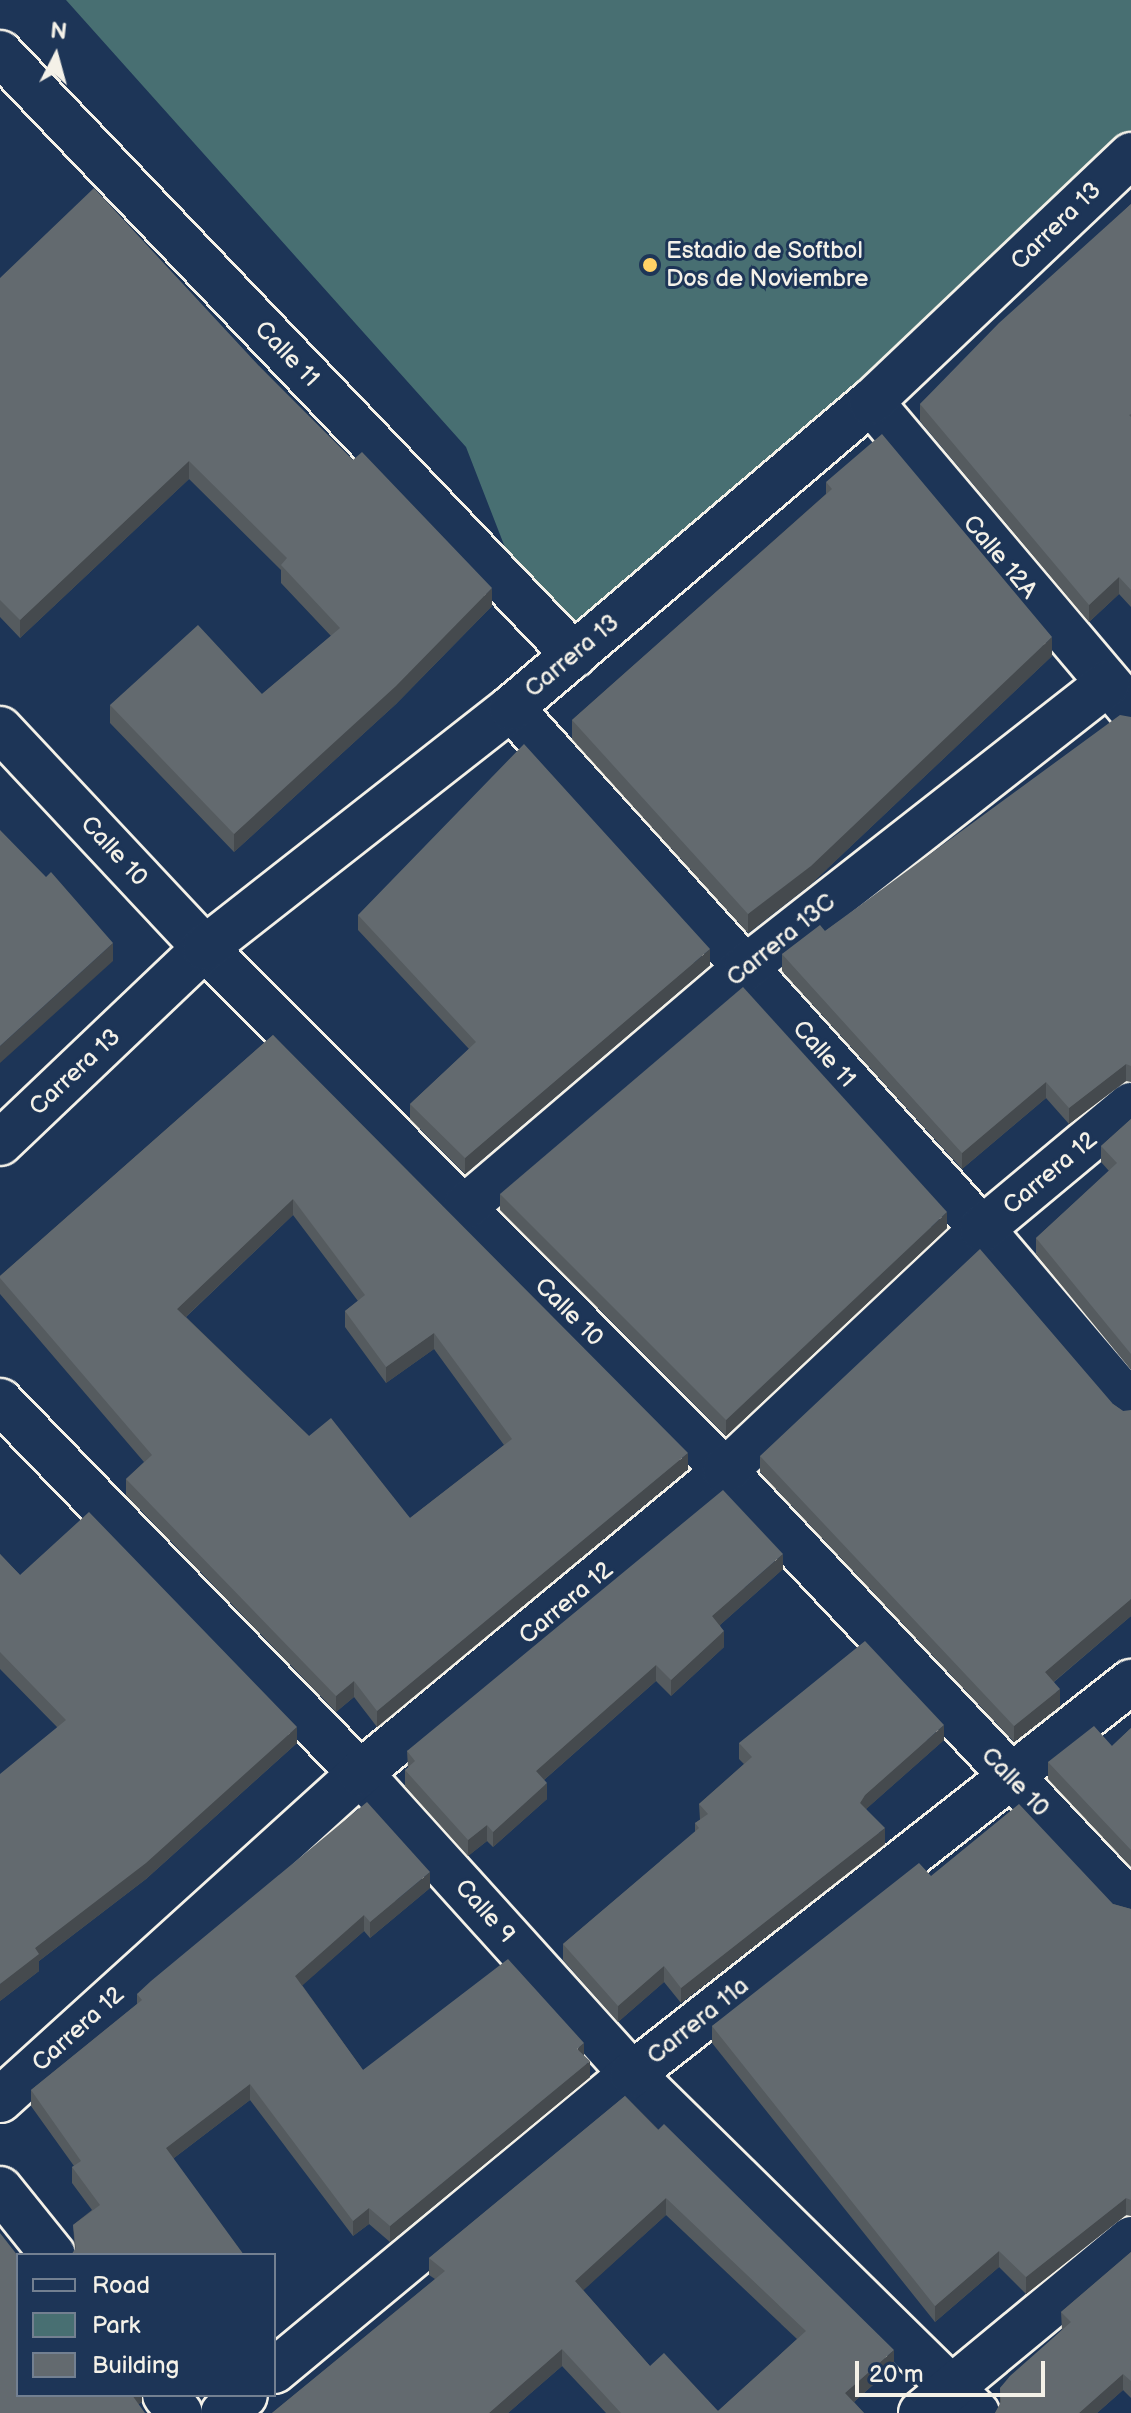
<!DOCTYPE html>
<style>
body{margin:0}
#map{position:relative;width:1131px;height:2413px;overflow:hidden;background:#1d3557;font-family:"Balsamiq Sans",sans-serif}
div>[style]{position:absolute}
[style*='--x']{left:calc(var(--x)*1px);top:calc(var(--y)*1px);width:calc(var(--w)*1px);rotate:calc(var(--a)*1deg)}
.green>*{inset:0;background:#486f72}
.roads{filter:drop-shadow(2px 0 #f4f1e8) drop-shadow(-2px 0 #f4f1e8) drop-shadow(0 2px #f4f1e8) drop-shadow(0 -2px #f4f1e8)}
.minor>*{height:44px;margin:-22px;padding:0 22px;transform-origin:22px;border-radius:22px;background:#1d3557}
.wall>*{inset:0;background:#555b5f}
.shaded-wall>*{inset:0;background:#454a4e}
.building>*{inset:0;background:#636a6f}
.dots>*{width:22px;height:22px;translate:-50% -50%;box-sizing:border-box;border:4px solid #1d3557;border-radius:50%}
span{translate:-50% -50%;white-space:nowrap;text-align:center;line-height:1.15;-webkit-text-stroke:6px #1d3557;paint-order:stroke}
.street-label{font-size:24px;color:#f4f1e8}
.poi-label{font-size:24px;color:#f4f1e8}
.left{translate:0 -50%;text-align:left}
.legend{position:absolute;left:16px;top:2253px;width:260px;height:144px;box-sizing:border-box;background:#1d3557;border:2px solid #738091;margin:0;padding:10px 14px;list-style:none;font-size:24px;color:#f4f1e8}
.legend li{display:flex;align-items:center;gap:16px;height:40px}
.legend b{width:40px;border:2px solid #738091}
.north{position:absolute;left:16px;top:16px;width:80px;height:80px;-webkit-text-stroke:6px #1d3557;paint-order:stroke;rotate:6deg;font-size:22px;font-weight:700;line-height:32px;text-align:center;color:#f4f1e8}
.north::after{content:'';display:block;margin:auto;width:28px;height:36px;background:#f4f1e8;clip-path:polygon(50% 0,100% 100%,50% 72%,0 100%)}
.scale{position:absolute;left:855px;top:2361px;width:190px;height:36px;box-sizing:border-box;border:4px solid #f4f1e8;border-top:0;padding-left:10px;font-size:24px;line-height:28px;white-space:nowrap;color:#f4f1e8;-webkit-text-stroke:6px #1d3557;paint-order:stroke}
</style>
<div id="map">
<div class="green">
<i style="clip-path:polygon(66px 0,1131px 0,1131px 139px,864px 392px,576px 629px,506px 550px,466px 447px)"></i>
</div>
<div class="roads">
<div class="minor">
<i style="--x:0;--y:53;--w:832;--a:46.36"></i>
<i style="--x:871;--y:402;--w:403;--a:49.8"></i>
<i style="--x:511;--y:708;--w:702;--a:47.89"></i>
<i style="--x:982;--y:1229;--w:230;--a:49.6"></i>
<i style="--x:0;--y:729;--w:300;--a:46.9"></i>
<i style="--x:205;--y:948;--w:738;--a:45.16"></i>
<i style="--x:725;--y:1471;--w:593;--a:46.78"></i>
<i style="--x:0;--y:1143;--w:283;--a:-43.6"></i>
<i style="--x:205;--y:948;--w:389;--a:-38.1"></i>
<i style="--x:511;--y:708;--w:472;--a:-40.4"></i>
<i style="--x:871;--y:402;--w:359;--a:-43.5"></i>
<i style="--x:465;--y:1207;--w:370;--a:-40.5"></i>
<i style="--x:746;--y:967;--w:459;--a:-38.1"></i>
<i style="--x:0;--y:1401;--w:518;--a:45.94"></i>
<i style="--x:360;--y:1773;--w:406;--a:47.9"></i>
<i style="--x:632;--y:2074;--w:484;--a:44.5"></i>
<i style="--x:0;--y:2100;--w:486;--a:-42.2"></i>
<i style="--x:360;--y:1773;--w:474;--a:-39.6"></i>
<i style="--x:725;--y:1471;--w:353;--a:-43.3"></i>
<i style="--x:982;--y:1229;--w:194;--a:-39.8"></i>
<i style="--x:0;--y:2189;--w:85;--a:51.2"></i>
<i style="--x:274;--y:2371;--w:465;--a:-39.7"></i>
<i style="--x:632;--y:2074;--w:635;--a:-38.15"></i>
<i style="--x:165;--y:2395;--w:23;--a:50"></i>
<i style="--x:223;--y:2413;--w:28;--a:-39"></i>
<i style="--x:921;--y:2413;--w:273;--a:-39.6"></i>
</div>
</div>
<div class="wall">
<i style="clip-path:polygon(1131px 204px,1131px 607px,1119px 594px,1089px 622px,920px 421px,920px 404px)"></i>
<i style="clip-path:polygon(0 278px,259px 366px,492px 606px,396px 704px,234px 852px,110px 723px,110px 705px,262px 694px,331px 636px,281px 583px,281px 570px,189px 479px,20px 638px,0 617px)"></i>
<i style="clip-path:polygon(826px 482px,1052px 656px,811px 884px,748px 933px,572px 739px,572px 720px,826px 494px)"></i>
<i style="clip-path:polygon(1131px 717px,1131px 1082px,1126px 1081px,1069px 1124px,1046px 1098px,962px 1169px,782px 971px,782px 954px,825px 931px)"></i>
<i style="clip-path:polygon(358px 915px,710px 965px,465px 1174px,410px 1119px,410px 1104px,469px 1049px,358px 930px)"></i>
<i style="clip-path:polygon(evenodd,273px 1035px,688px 1469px,377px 1727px,354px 1697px,336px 1712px,126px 1495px,126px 1479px,144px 1462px,0 1294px,0 1276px,273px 1035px,293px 1215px,358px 1301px,345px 1311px,345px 1327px,386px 1383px,434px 1349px,504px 1445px,410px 1518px,309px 1436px,186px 1317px,293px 1215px)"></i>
<i style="clip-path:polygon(1131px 1119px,1131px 1370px,1036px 1254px,1036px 1238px,1109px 1171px,1101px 1162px,1101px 1146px)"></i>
<i style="clip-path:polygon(500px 1194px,947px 1228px,726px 1436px,500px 1210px)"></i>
<i style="clip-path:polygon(1113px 1404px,1123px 1411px,1131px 1616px,1054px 1682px,1060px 1706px,1014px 1742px,760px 1472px,760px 1456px)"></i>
<i style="clip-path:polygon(0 1554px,20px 1575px,297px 1743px,146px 1879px,39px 1961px,39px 1971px,0 2001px,57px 1727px,0 1669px)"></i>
<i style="clip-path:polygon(783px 1569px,720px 1625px,724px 1647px,671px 1696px,656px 1681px,544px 1780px,547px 1799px,493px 1847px,487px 1841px,468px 1856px,405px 1786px,405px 1770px,408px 1768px,407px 1751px)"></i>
<i style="clip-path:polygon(1131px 1728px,1131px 1867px,1048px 1779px,1048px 1762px,1112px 1746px)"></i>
<i style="clip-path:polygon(944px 1740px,866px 1809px,885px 1844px,681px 2003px,664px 1982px,618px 2022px,563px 1960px,563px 1944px,695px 1832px,695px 1823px,700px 1820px,699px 1804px,744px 1764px,739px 1759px,739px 1743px)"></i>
<i style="clip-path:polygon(931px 1876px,1113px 1904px,1131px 1909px,1131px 2216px,1126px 2215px,1026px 2294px,999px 2267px,935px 2322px,712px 2043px,712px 2026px)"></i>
<i style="clip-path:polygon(430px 1888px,370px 1938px,364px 1931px,302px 1985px,363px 2070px,584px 2056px,590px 2077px,390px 2242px,369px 2224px,353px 2236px,250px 2100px,174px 2158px,75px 2250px,73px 2225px,92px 2210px,72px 2183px,72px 2167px,74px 2166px,31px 2106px,31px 2090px,137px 2004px,137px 1994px)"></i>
<i style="clip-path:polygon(evenodd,625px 2096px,894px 2366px,854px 2402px,864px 2413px,606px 2413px,562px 2366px,508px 2413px,272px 2413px,435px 2279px,429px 2275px,429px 2258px,625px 2096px,666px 2215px,797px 2339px,718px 2411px,650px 2366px,583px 2290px,666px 2215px)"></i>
<i style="clip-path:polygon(1131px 2252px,1131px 2398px,1123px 2390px,1097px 2413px,995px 2413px,1000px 2404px,1000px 2388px,1062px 2330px,1061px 2312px)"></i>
</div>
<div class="shaded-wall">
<i style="clip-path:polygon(189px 461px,189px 479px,20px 638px,20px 620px)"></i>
<i style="clip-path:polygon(1119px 577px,1119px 594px,1089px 622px,1089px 605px)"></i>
<i style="clip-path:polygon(492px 588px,492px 606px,396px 704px,234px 852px,234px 834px)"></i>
<i style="clip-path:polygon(1052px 637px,1052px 656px,811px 884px,748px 933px,748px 914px)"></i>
<i style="clip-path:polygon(113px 943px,113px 961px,0 1063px,0 1046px)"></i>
<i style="clip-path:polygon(710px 949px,710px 965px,465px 1174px,465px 1158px)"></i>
<i style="clip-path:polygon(1126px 1064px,1126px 1081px,1069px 1124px,1069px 1108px)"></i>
<i style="clip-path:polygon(1046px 1082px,1046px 1098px,962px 1169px,962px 1153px)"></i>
<i style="clip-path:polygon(293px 1199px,293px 1215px,177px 1325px,177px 1309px)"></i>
<i style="clip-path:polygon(947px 1212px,947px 1228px,726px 1436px,726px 1420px)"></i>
<i style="clip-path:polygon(434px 1333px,434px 1349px,386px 1383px,386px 1367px)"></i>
<i style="clip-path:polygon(688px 1453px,688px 1469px,377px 1727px,377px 1711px)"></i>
<i style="clip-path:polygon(783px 1554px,783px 1569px,712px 1632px,712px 1616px)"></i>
<i style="clip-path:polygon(1131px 1599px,1131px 1616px,1045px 1689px,1045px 1672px)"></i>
<i style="clip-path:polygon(724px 1631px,724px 1647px,671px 1696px,671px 1680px)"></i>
<i style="clip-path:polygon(656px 1665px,656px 1681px,536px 1787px,536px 1771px)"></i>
<i style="clip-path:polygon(354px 1681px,354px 1697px,336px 1712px,336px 1696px)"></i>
<i style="clip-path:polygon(1060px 1689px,1060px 1706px,1014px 1742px,1014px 1726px)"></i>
<i style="clip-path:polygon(944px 1725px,944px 1740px,865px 1810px,860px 1803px,865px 1795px)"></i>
<i style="clip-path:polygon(297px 1727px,297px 1743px,146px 1879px,39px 1961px,39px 1971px,0 2001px,0 1984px,35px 1948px)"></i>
<i style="clip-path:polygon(547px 1783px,547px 1799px,493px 1847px,493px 1832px)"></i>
<i style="clip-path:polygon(487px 1825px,487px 1841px,468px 1856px,468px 1840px)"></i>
<i style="clip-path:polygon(885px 1828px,885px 1844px,681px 2003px,681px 1988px)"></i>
<i style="clip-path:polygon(430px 1872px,430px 1888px,370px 1938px,370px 1922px)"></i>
<i style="clip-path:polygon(364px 1915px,364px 1931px,295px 1992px,295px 1976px)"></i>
<i style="clip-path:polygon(664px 1966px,664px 1982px,618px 2022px,618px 2006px)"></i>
<i style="clip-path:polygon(584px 2043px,584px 2059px,577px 2049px)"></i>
<i style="clip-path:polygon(590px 2061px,590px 2077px,390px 2242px,390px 2226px)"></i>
<i style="clip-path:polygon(250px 2084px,250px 2100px,166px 2164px,166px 2148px)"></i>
<i style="clip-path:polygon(666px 2198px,666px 2215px,575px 2298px,575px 2281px)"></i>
<i style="clip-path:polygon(1126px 2198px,1126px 2215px,1026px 2294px,1026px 2277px)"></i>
<i style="clip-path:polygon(369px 2208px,369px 2224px,353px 2236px,353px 2221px)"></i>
<i style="clip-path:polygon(999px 2251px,999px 2267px,935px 2322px,935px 2306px)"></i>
<i style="clip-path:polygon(562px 2349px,562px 2366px,508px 2413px,489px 2413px)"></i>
<i style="clip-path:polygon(894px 2350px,894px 2366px,845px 2410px,845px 2393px)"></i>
<i style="clip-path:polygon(1123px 2374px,1123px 2390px,1097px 2413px,1079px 2413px)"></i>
<i style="clip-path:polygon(131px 2395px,142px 2395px,142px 2402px,131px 2410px)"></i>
</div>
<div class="building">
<i style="clip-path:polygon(94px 188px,259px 366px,353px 460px,362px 452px,492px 588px,396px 686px,234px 834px,110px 705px,198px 625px,262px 694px,340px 628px,281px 565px,287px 558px,189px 461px,20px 620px,0 600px,0 278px)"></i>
<i style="clip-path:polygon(1131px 204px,1131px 414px,1129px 415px,1131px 417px,1131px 590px,1119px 577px,1089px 605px,920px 404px,999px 323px)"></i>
<i style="clip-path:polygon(882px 434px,1052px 637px,811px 866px,748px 914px,572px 720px,832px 489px,826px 482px)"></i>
<i style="clip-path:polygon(1120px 715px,1131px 717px,1131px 1066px,1126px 1064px,1069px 1108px,1046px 1082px,962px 1153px,782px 954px,820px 925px,825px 931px)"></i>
<i style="clip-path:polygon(524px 744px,710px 949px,465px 1158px,410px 1104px,476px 1042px,358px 915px)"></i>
<i style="clip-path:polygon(0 830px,46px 877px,51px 872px,113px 943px,0 1046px)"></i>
<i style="clip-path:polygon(743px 987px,947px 1212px,726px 1420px,500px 1194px)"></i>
<i style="clip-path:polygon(evenodd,273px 1035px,688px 1453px,377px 1711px,354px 1681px,336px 1696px,126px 1479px,152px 1455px,0 1278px,0 1276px,273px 1035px,293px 1199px,365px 1295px,345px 1311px,386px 1367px,434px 1333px,512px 1439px,410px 1518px,331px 1418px,309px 1436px,177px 1309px,293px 1199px)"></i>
<i style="clip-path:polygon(1131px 1119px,1131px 1354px,1036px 1238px,1117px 1163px,1101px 1146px)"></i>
<i style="clip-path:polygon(980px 1249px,1113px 1404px,1123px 1411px,1131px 1410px,1131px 1599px,1045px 1672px,1060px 1689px,1014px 1726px,760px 1456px)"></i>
<i style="clip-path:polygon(723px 1490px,783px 1554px,712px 1616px,724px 1631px,671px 1680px,656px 1665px,536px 1771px,547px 1783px,493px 1832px,487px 1825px,468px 1840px,405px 1770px,415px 1761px,407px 1751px)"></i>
<i style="clip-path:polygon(89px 1512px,297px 1727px,146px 1863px,35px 1948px,39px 1954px,0 1984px,0 1774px,66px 1720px,0 1652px,0 1554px,20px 1575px)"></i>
<i style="clip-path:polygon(865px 1641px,944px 1725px,865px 1795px,860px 1803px,885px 1828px,681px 1988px,664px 1966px,618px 2006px,563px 1944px,699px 1828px,695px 1823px,708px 1814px,699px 1804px,752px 1757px,739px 1743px)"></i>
<i style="clip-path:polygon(1094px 1726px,1112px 1746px,1131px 1728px,1131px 1850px,1048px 1762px)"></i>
<i style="clip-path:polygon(367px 1802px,430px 1872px,370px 1922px,364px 1915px,295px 1976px,363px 2070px,508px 1959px,584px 2043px,577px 2049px,590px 2061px,390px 2226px,369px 2208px,353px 2221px,250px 2084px,166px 2148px,244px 2255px,71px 2255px,76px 2248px,73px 2225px,100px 2205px,72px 2167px,81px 2161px,31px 2090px,142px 2000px,137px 1994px,151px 1981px)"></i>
<i style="clip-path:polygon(1019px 1804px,1113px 1904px,1131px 1909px,1131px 2200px,1126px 2198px,1026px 2277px,999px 2251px,935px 2306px,712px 2026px,919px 1863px,931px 1876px)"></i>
<i style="clip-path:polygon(evenodd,625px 2096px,658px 2130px,664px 2124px,894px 2350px,845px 2393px,864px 2413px,621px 2413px,562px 2349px,489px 2413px,272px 2413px,445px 2271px,429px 2258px,625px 2096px,666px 2198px,806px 2331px,718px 2411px,664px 2353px,650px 2366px,575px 2281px,666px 2198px)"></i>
<i style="clip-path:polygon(0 2233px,18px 2256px,18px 2395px,132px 2395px,145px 2413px,0 2413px)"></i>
<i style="clip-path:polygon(1131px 2252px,1131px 2381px,1123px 2374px,1079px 2413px,995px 2413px,1001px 2402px,1000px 2388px,1010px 2376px,1071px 2322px,1061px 2312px)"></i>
</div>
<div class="dots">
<i style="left:650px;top:265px;background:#ffd166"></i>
</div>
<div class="street-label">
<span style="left:1056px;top:226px;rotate:-44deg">Carrera 13</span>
<span style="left:287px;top:354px;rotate:46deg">Calle 11</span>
<span style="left:1000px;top:557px;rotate:50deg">Calle 12A</span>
<span style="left:572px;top:656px;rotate:-40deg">Carrera 13</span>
<span style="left:114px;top:851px;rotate:47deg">Calle 10</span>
<span style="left:781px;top:940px;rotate:-39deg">Carrera 13C</span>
<span style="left:824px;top:1054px;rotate:48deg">Calle 11</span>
<span style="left:75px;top:1072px;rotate:-43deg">Carrera 13</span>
<span style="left:1050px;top:1173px;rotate:-40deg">Carrera 12</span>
<span style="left:569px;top:1312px;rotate:45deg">Calle 10</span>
<span style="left:566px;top:1603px;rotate:-40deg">Carrera 12</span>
<span style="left:1015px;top:1782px;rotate:46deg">Calle 10</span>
<span style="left:485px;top:1911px;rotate:48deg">Calle 9</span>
<span style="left:698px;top:2021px;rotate:-39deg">Carrera 11a</span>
<span style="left:78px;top:2029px;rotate:-42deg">Carrera 12</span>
</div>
<div class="poi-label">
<span class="left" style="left:666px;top:265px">Estadio de Softbol<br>Dos de Noviembre</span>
</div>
<ul class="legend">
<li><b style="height:10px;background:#1d3557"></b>Road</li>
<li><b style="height:22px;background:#486f72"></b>Park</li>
<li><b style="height:22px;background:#636a6f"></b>Building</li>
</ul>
<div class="north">N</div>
<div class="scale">20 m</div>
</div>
